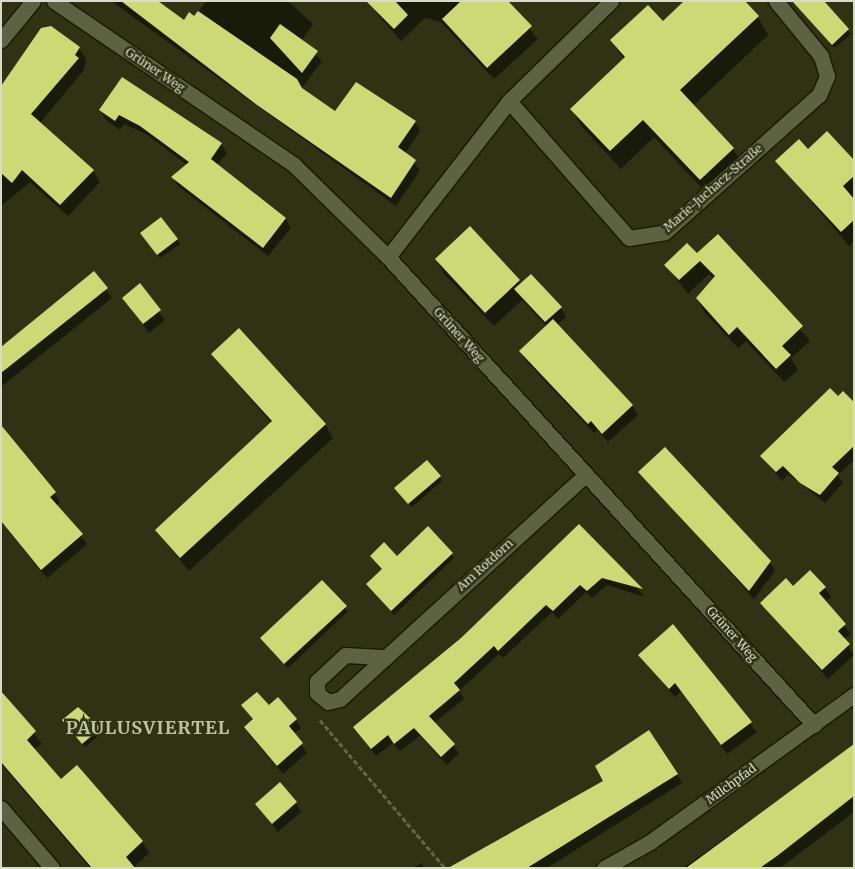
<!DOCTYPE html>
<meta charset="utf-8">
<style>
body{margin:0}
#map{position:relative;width:855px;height:869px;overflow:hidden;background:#2f3313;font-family:Merriweather,serif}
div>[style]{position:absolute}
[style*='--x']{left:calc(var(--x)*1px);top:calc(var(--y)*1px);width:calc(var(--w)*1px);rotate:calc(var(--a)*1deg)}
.shadow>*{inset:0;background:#0007}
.building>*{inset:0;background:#ccd974}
.path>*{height:3px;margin-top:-1.5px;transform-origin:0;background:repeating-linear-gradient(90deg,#62664a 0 5px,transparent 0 7.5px)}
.roads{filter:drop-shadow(1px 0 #171a00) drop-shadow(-1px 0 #171a00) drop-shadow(0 1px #171a00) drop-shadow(0 -1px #171a00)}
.street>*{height:15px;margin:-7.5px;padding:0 7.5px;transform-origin:7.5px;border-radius:7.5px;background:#5d6242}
.secondary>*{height:15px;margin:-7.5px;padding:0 7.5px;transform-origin:7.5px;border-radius:7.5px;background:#5d6242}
span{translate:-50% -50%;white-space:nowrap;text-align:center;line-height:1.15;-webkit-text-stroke:5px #2f3313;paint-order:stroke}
.street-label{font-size:12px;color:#d8dbc9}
.district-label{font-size:18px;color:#bdc39f;font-weight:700;letter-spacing:1px}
.frame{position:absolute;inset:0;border:2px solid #d8dbc9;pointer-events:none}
</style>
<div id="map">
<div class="shadow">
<i style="clip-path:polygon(111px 1px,156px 1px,184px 22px,194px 18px,206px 1px,288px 1px,313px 24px,301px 41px,322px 61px,302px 88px,335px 113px,415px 122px,420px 131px,405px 153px,420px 170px,396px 206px)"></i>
<i style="clip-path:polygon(366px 1px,507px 1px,538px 39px,494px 79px,441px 22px,425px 18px,401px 41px)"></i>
<i style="clip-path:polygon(792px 1px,822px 1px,851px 34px,835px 48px)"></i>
<i style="clip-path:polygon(758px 17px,768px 35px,693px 106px,733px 149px,744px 167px,711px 198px,654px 137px,621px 169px,582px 127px,572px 109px,624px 60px,612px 41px,663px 23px)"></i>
<i style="clip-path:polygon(79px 48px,86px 59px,84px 70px,40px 123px,93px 171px,100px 182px,68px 216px,30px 182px,1px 206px,1px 100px)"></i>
<i style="clip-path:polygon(123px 78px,221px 144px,227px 153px,217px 165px,286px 219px,291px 228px,268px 256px,178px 186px,173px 177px,187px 165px,146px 134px,124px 124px,120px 130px,106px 120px,100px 110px)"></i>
<i style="clip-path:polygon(777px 161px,854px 162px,854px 241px,849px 246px)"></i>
<i style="clip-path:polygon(470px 228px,522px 284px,561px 308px,566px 317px,557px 325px,632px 405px,638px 415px,608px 442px,597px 430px,594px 433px,526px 361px,520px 351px,547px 327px,522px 300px,494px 326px,444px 274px,436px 260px)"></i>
<i style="clip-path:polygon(718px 235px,810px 341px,791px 358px,798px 370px,784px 382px,746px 341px,738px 348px,705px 313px,697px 299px,714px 279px,709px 274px,688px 294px,666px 265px,696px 255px)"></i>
<i style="clip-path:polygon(144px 237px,177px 239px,180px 244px,160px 258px)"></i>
<i style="clip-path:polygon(94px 273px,112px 298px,1px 387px,1px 347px)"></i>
<i style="clip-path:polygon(140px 285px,165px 320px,149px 333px,124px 298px)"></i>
<i style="clip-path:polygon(212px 354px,325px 424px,333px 438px,189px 571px,156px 530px,271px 423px)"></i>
<i style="clip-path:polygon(854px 415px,854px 460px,838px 475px,843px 483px,825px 503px,788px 474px,782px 481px,762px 456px)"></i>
<i style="clip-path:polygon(1px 427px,46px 502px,55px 494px,60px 502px,56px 506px,87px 544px,47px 578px,1px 522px)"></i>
<i style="clip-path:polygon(640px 472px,770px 562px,775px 571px,754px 599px)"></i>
<i style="clip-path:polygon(440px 477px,442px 481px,412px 507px,398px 492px)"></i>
<i style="clip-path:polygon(579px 525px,645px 597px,607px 585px,592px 598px,586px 592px,558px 619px,552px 612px,503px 658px,499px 654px,459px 691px,464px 699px,434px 723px,459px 753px,447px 765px,420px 736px,400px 751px,393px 743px,376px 756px,354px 727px,462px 639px)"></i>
<i style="clip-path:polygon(452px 554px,454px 558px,394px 615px,368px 584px,383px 570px,374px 560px)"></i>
<i style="clip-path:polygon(322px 582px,348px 611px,288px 668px,264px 642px)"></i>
<i style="clip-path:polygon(793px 588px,825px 588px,831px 597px,825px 602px,851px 634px,844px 639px,854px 655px,828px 679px,762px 603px)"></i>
<i style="clip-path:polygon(673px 625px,757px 732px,727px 754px,681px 691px,675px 697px,640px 656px)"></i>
<i style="clip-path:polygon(1px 689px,42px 744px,34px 750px,61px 781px,142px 841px,149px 853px,133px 868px,90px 868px,1px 764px)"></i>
<i style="clip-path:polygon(243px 705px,296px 720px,301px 728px,294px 734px,307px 753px,283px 774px,250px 736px,245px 728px,253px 720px)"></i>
<i style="clip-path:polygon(66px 725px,100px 728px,102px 733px,85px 747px)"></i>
<i style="clip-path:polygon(854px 746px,854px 812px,780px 868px,683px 868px)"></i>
<i style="clip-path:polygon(677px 774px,682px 783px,547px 868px,452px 868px)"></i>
<i style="clip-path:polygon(296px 803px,301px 812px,278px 832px,257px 804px)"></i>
<i style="clip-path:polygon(422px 863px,424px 868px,412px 868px)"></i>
</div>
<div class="building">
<i style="clip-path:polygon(121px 1px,158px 1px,184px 20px,189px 12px,194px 16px,198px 11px,297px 79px,302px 88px,335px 111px,356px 82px,416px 121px,398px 147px,416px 160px,391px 198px,257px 105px)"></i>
<i style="clip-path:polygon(366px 1px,395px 1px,408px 15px,394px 29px)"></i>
<i style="clip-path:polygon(461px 1px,508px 1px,532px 26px,487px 68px,442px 19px)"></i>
<i style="clip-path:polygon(684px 1px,745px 1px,759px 16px,680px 90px,734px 148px,700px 180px,643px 120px,610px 151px,570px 109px,625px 57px,610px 40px,648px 5px,663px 21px)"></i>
<i style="clip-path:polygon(792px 1px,824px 1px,849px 29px,832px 45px)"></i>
<i style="clip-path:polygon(280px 24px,318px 51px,302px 73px,270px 38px)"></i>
<i style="clip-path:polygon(51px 26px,80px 47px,75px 55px,79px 58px,31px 114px,94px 170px,60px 205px,22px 170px,12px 183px,1px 173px,1px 86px,41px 28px)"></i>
<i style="clip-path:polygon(122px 77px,222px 143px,211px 159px,286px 218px,263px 248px,171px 177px,189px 162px,140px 126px,119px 115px,115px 121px,99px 110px)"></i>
<i style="clip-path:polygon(827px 131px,854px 160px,854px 176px,843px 186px,854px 199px,854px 220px,841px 232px,775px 161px,799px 139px,808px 149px)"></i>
<i style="clip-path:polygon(161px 217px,178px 239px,157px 255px,140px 233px)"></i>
<i style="clip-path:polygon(470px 226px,520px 280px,485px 313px,435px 259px)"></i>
<i style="clip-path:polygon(718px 234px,803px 326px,782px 346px,791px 355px,776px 369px,737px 327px,729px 335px,696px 298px,715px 276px,700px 261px,679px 280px,664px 265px,687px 243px,697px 253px)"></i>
<i style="clip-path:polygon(94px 271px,108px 288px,1px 373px,1px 347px)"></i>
<i style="clip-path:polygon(531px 274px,562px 307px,545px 322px,514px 289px)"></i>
<i style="clip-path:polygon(140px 283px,161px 310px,143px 324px,122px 298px)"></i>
<i style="clip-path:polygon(553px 319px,633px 405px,602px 434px,591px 421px,588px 424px,519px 351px)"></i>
<i style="clip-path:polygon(239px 328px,326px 424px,180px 558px,155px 530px,272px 421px,211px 354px)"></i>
<i style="clip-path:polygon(830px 388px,838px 396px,843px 391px,854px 402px,854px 446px,832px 467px,839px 473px,820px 495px,800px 483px,783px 466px,776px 472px,760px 456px)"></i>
<i style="clip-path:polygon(1px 425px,56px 492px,50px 497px,83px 534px,41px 570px,1px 521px)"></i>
<i style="clip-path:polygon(665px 447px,771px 561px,749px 591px,638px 472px)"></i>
<i style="clip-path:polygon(427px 460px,441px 476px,408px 504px,394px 488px)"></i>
<i style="clip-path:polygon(579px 524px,643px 589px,602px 578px,587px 591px,580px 585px,553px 611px,546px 605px,498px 651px,494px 646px,454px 683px,460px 690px,429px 716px,455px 744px,441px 757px,414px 728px,394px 744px,388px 735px,371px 749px,353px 727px,461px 638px)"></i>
<i style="clip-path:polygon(428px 526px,453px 553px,391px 611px,366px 584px,382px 569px,370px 556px,384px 542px,397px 556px)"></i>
<i style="clip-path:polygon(810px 570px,826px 587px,819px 593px,846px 624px,838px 631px,850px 644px,822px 670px,760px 603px,786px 578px,793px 586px)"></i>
<i style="clip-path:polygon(322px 580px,347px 606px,284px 664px,260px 638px)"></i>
<i style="clip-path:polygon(673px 624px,752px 722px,721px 745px,675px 683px,669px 689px,638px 655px)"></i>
<i style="clip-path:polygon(1px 691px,36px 731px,27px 740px,61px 779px,77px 765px,143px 841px,126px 857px,135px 868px,92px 868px,1px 762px)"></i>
<i style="clip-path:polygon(257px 692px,269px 705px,278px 697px,297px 719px,289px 726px,303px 743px,277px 766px,244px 727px,253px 719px,241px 705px)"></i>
<i style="clip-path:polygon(78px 707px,101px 728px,82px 744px,62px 720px)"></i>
<i style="clip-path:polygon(649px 730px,678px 774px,527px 868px,448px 868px,603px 781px,595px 766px)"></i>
<i style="clip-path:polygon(854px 744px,854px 796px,777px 856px,760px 868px,686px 868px)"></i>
<i style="clip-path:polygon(280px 782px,297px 802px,272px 824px,255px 804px)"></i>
</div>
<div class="path">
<i style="--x:320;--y:720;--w:194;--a:49.8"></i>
</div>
<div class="roads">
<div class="street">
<i style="--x:54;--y:1;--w:291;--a:34.3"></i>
<i style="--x:294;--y:165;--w:132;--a:44.4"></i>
<i style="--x:388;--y:257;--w:633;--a:47.69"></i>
<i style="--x:509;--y:101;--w:182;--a:48.8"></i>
<i style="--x:629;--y:238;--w:36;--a:-9"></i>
<i style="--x:665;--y:232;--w:206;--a:-41.7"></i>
<i style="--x:819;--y:95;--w:21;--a:-67"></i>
<i style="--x:827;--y:76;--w:21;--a:-107"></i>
<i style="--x:821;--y:56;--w:71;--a:-129.3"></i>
<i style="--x:388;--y:257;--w:197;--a:-52.2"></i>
<i style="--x:509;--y:101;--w:143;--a:-44.4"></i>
<i style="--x:383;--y:657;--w:38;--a:-177"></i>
<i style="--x:345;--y:655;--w:38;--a:137"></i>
<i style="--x:317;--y:681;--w:12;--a:90"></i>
<i style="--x:317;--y:693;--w:14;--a:39"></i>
<i style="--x:328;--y:702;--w:12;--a:-14"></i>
<i style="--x:340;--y:699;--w:333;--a:-42.4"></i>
<i style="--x:1;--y:808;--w:79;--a:49.6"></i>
<i style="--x:604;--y:868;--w:53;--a:-29.5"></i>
<i style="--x:650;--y:842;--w:251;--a:-35.8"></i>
</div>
<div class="secondary">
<i style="--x:1;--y:40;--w:50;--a:-50.6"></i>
</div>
</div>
<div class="street-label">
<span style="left:155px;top:70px;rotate:34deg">Grüner Weg</span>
<span style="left:713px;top:188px;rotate:-41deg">Marie-Juchacz-Straße</span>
<span style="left:459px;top:335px;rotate:48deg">Grüner Weg</span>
<span style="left:485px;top:565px;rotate:-42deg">Am Rotdorn</span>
<span style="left:732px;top:634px;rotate:48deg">Grüner Weg</span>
<span style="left:731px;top:784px;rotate:-36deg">Milchpfad</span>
</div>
<div class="district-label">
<span style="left:148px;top:728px">PAULUSVIERTEL</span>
</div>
<div class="frame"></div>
</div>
